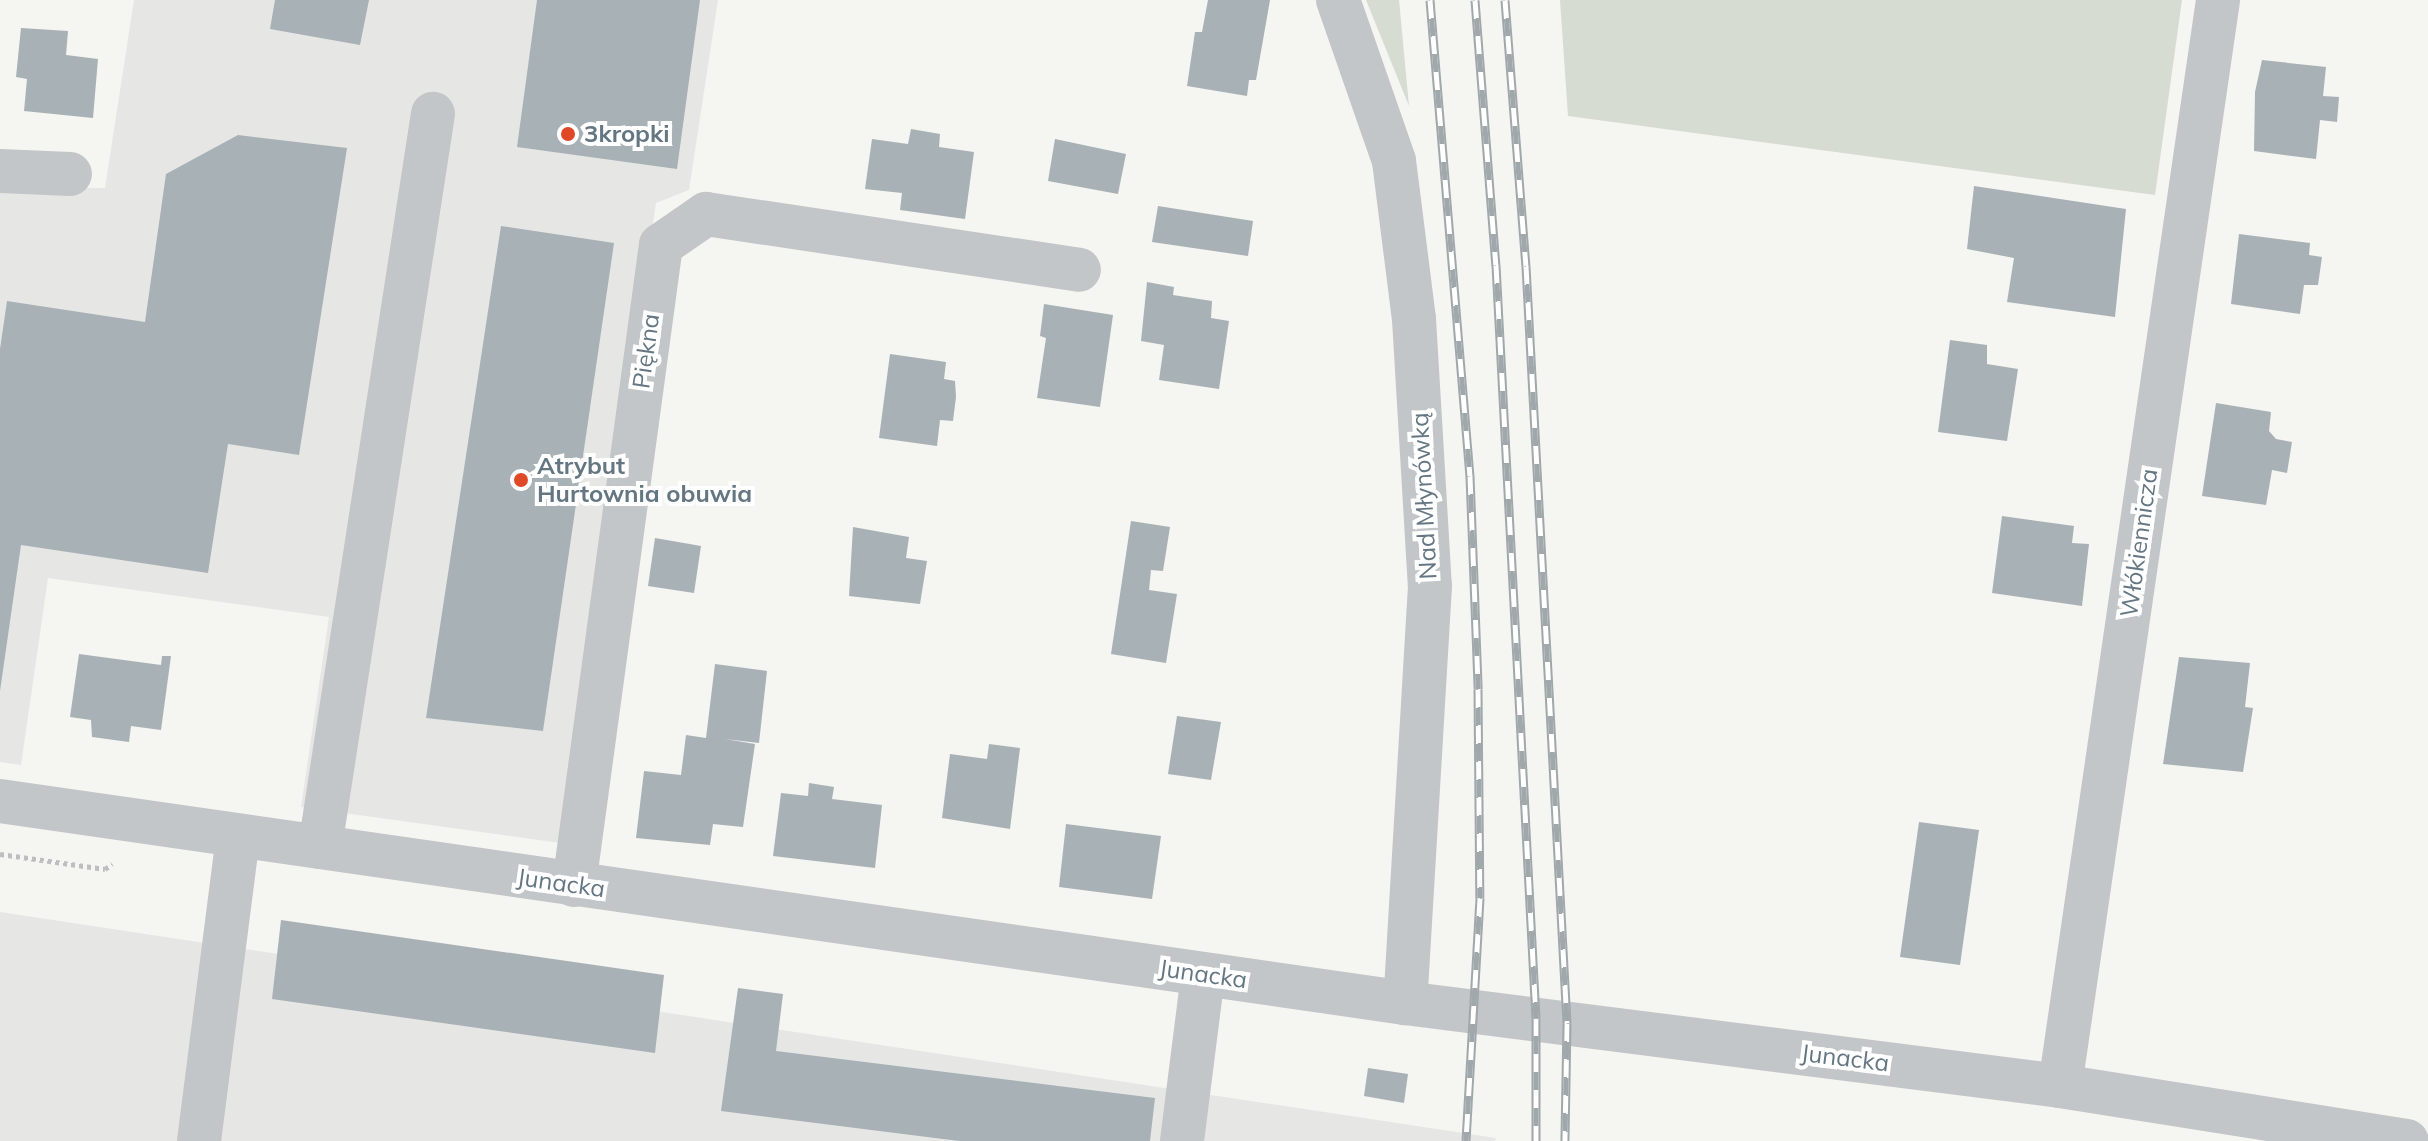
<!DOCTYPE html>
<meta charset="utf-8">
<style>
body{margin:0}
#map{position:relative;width:2428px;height:1141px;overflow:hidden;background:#f5f5f1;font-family:Mulish,sans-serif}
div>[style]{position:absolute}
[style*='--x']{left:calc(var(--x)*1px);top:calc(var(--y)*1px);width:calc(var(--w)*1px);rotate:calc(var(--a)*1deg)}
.built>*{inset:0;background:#e6e6e5}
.green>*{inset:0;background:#d6dcd2}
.building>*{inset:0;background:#a8b1b6}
.path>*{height:5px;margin-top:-2.5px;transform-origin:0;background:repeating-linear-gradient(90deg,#bcbec0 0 4px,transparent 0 8px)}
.minor>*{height:44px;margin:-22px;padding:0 22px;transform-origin:22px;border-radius:22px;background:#c2c6c9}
.rail>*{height:9px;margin-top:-4.5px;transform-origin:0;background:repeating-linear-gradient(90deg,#fff 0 18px,#a1a8ac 0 36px);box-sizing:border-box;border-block:2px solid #a1a8ac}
.dots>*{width:22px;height:22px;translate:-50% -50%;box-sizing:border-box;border:4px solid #fff;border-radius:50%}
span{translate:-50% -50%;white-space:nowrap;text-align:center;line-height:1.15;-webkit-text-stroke:8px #fff;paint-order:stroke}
.poi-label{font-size:24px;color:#647682;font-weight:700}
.left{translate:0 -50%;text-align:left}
.street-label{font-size:24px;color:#647682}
</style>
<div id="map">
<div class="built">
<i style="clip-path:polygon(134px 0,718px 0,689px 190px,656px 203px,560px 843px,301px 807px,329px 617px,48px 578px,21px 765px,0 762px,0 188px,105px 188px)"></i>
<i style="clip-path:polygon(0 912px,1496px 1138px,1495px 1141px,0 1141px)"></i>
</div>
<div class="green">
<i style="clip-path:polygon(1366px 0,1399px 0,1409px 106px)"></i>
<i style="clip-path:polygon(1560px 0,2182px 0,2155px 195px,1568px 116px)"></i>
</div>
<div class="building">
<i style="clip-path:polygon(275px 0,369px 0,360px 45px,270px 29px)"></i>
<i style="clip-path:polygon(537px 0,700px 0,677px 169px,517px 147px)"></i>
<i style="clip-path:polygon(1208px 0,1270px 0,1256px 80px,1249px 80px,1247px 96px,1187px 86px,1195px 32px,1202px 32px)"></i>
<i style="clip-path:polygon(21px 28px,68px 31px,66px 55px,98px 59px,93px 118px,24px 111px,27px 79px,16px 77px)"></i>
<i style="clip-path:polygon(2262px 60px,2326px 67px,2323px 96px,2339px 97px,2337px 122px,2320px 120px,2316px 159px,2254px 151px,2255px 92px)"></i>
<i style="clip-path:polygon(911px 129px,940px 134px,939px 147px,974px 152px,965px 219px,900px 210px,902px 193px,865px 189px,872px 139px,908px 144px)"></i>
<i style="clip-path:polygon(238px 135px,347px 148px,299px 455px,228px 444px,208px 573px,21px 545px,0 691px,0 349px,7px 301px,145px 322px,166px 174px)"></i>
<i style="clip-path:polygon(1055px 139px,1126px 154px,1118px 194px,1048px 181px)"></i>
<i style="clip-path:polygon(1974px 186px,2126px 209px,2115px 317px,2007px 302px,2014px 258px,1967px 249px)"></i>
<i style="clip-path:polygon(1158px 206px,1253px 221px,1248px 256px,1152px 242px)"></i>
<i style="clip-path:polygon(501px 226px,614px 243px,543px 731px,426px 718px)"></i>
<i style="clip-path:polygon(2239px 234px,2310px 243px,2309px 255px,2322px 257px,2318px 285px,2304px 285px,2300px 314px,2231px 304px)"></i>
<i style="clip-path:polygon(1147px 282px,1174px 287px,1173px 295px,1212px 301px,1211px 318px,1229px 321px,1219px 389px,1159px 380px,1164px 345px,1141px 341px)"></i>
<i style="clip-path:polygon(1044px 304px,1113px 315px,1100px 407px,1037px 398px,1046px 338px,1040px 336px)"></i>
<i style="clip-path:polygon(1950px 340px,1987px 345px,1987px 364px,2018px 369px,2007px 441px,1938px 432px)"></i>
<i style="clip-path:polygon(890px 354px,946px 362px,944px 379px,955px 381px,956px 397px,953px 421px,940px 420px,937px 446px,879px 438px)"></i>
<i style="clip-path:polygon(2216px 403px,2271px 412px,2269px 431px,2276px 439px,2292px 442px,2287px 473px,2272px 470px,2266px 505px,2202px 496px)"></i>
<i style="clip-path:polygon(2002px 516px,2074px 526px,2072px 543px,2089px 544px,2082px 606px,1992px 593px)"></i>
<i style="clip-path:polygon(1131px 521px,1170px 527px,1163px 571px,1151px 570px,1149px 590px,1177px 594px,1166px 663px,1111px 654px)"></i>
<i style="clip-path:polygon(853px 527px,909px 537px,906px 558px,927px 561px,920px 604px,849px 596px)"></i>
<i style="clip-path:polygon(655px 538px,701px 546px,694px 593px,648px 586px)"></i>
<i style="clip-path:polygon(79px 654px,161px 665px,162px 656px,171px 656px,161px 730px,131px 726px,129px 742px,92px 737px,91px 720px,70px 717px)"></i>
<i style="clip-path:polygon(2179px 657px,2250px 663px,2245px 707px,2253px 708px,2243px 772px,2163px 764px)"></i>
<i style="clip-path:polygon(715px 664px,767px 671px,759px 743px,725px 739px,755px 744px,743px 827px,713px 824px,710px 845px,636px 838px,644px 771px,681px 775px,686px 735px,706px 738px)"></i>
<i style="clip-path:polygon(1177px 716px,1221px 722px,1211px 780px,1168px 774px)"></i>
<i style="clip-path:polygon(989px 744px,1020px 748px,1010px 829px,942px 818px,950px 754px,987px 759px)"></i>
<i style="clip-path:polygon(809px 783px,834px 787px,832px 799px,882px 805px,875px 868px,773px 856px,781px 793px,808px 796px)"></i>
<i style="clip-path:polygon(1919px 822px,1979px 830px,1960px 965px,1900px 957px)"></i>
<i style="clip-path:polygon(1066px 824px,1161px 836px,1152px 899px,1059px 887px)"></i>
<i style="clip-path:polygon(281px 920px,664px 975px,655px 1053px,272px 999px)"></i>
<i style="clip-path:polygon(738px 988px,783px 994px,776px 1051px,1155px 1098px,1150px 1141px,959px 1141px,721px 1111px)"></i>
<i style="clip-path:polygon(1368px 1068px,1408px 1074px,1404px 1103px,1364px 1096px)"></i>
</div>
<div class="path">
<i style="--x:0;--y:854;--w:106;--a:8.1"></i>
<i style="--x:105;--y:869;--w:9;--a:-36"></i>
</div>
<div class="minor">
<i style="--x:1338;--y:0;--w:170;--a:70.8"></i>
<i style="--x:1394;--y:161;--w:159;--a:82.8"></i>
<i style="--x:1414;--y:319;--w:267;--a:86.6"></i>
<i style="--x:1430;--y:586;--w:418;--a:93.4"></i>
<i style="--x:0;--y:171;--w:70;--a:2.5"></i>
<i style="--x:0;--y:801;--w:1419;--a:8.18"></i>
<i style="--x:1405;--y:1003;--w:660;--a:7.22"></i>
<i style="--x:2060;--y:1086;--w:351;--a:9"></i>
<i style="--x:320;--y:847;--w:742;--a:-81.24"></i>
<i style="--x:574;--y:885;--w:646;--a:-82.26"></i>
<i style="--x:661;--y:245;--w:55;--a:-34.6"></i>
<i style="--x:706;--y:214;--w:377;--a:8.5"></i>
<i style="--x:2060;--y:1086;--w:1097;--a:-81.72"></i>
<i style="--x:199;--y:1141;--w:307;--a:-82.7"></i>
<i style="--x:1182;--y:1141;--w:168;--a:-82.8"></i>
</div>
<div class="rail">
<i style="--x:1430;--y:0;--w:478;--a:85.2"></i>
<i style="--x:1470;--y:476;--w:213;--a:87.8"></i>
<i style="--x:1478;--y:689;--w:209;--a:89.5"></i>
<i style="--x:1480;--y:898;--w:243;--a:93.3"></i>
<i style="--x:1475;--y:0;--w:266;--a:85.5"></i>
<i style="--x:1496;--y:265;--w:754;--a:86.96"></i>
<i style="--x:1536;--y:1018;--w:123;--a:90"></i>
<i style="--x:1505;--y:0;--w:267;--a:85.5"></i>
<i style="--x:1526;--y:266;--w:758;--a:86.9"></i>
<i style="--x:1567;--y:1023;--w:118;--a:91"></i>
</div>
<div class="dots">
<i style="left:568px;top:134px;background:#df4927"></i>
<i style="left:521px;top:480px;background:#df4927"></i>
</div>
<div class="poi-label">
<span class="left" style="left:584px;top:134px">3kropki</span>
<span class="left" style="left:537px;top:480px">Atrybut<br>Hurtownia obuwia</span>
</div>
<div class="street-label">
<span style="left:646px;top:351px;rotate:-82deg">Piękna</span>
<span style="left:1424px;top:496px;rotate:-93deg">Nad Młynówką</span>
<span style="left:2139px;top:543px;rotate:-82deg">Włókiennicza</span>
<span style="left:561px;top:883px;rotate:8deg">Junacka</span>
<span style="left:1203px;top:974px;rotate:8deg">Junacka</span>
<span style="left:1845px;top:1058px;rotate:7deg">Junacka</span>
</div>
</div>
